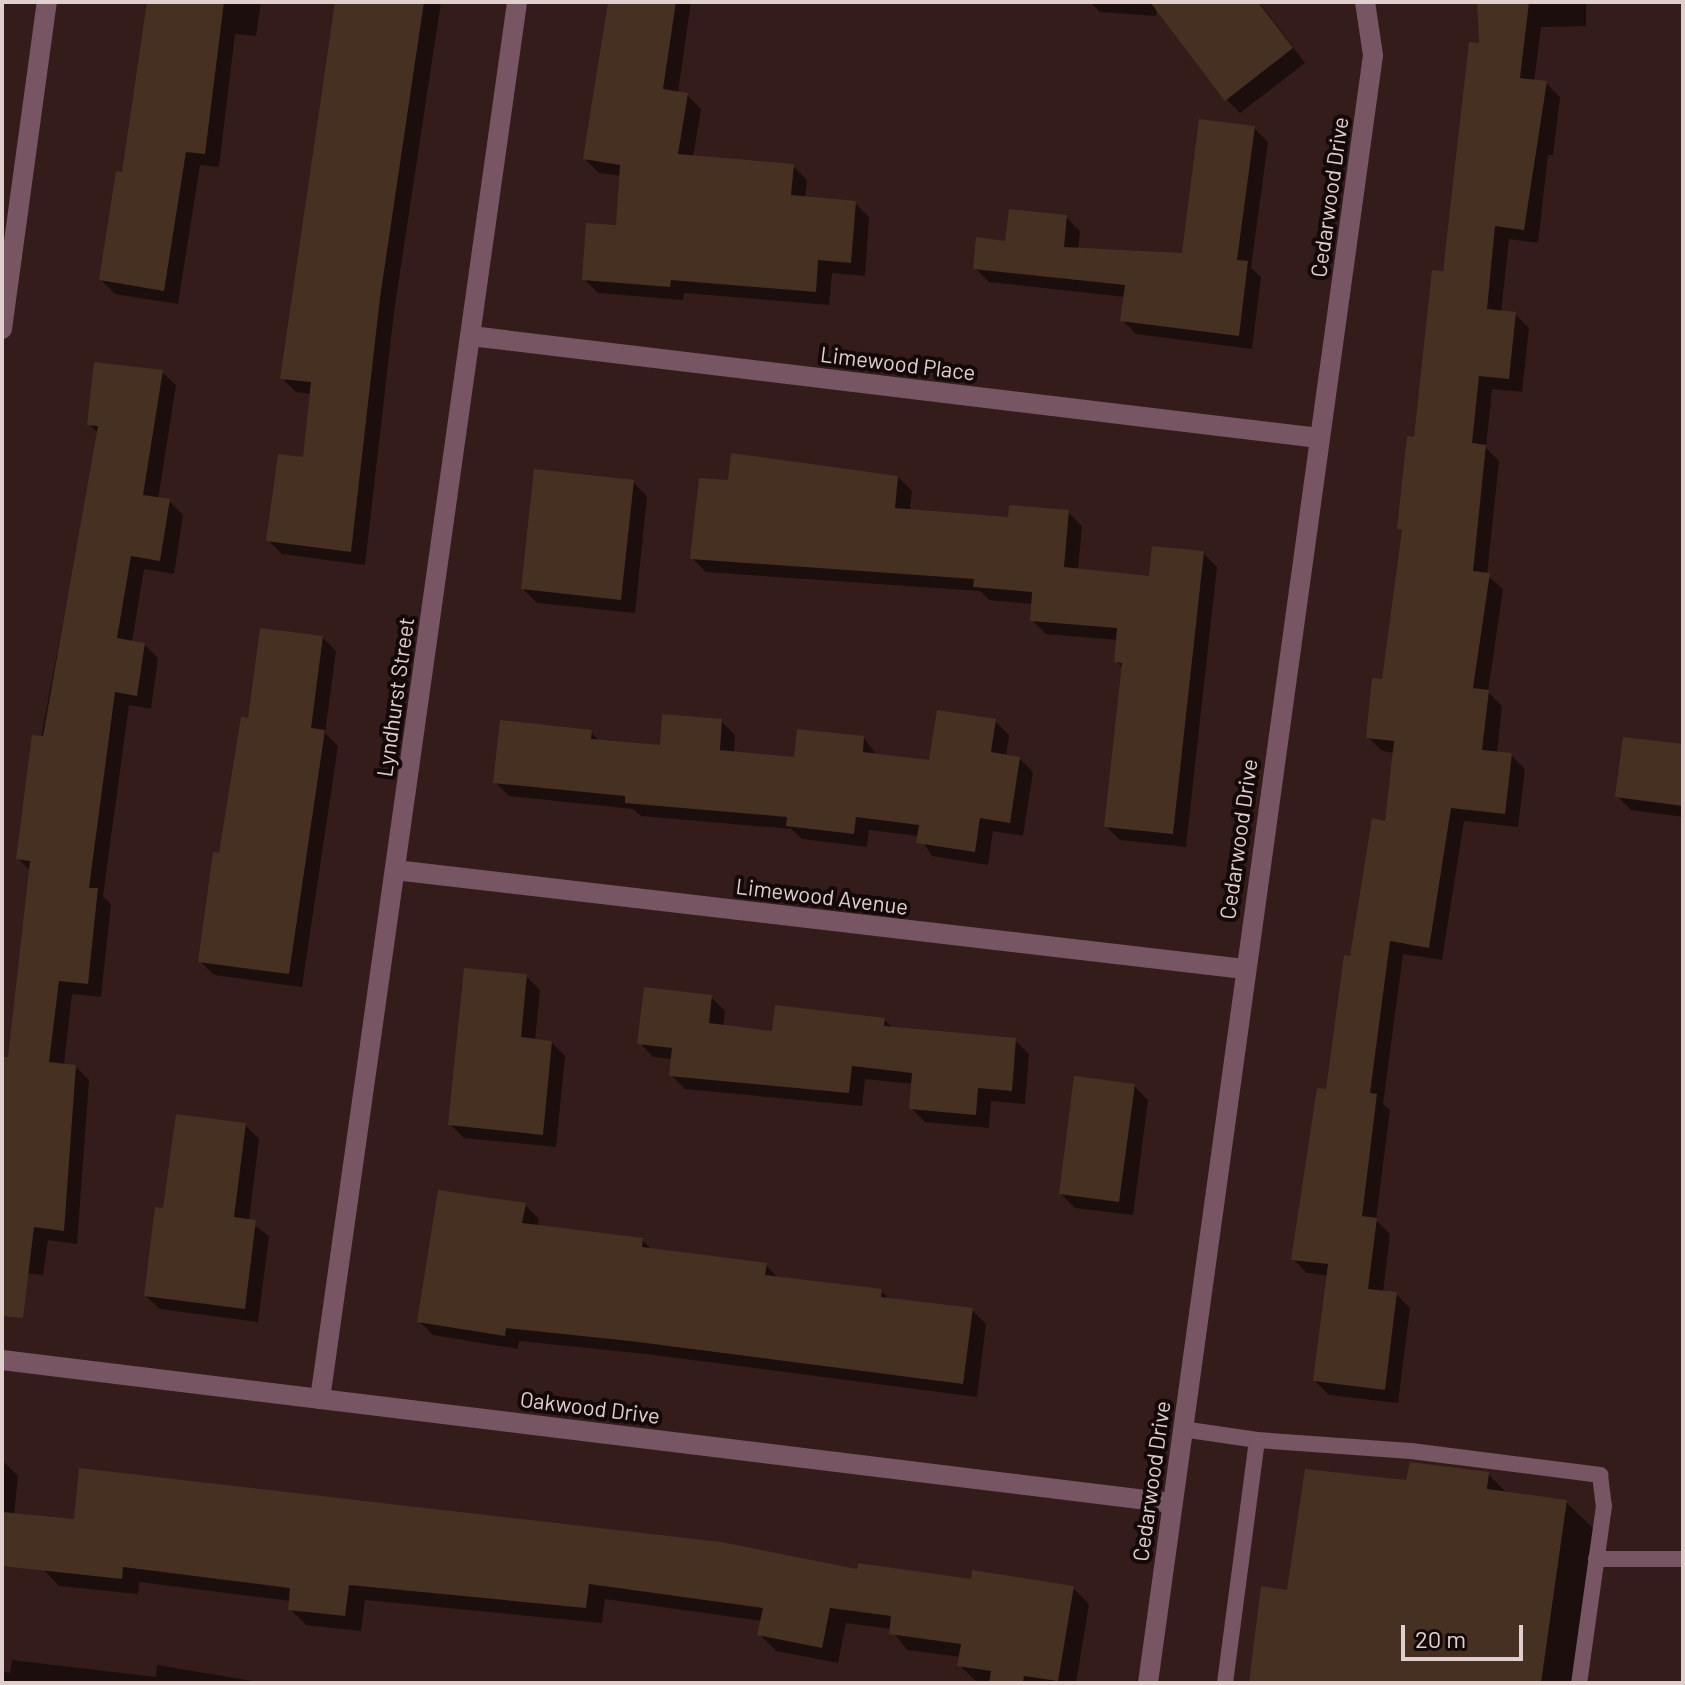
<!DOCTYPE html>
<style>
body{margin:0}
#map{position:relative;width:1685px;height:1685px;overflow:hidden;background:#341c1a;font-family:Barlow,sans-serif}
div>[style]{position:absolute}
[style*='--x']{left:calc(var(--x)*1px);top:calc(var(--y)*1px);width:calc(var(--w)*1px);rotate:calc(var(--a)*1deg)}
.shadow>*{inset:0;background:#0007}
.building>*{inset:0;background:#463022}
.lane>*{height:16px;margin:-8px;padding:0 8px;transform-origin:8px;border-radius:8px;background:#775563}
.street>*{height:20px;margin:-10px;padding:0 10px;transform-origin:10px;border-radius:10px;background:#775563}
span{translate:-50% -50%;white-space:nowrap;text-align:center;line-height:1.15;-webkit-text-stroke:8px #140909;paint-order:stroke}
.street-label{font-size:22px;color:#e1cfce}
.frame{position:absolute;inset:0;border:4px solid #e1cfce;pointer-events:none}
.scale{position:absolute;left:1401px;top:1625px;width:122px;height:36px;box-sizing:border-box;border:4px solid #e1cfce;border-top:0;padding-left:10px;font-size:24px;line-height:28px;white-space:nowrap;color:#e1cfce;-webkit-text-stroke:6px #140909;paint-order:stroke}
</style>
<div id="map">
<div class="shadow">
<i style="clip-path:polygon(148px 2px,261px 2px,256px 36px,235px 34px,219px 167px,200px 165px,178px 304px,115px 294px,101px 280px,124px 174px)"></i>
<i style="clip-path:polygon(337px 2px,441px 2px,394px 312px,365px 565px,282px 554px,268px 540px,305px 460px,312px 394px,296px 392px,282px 378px)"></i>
<i style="clip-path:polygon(608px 2px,691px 2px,678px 93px,687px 95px,701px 109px,693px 157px,793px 166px,807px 180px,805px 198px,855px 203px,869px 217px,865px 276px,832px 273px,829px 305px,684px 293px,683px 300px,598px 293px,584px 279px,618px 227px,622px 176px,599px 173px,585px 159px)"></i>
<i style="clip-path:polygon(1090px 2px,1158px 2px,1156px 16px,1100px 12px)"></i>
<i style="clip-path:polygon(1172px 2px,1259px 2px,1305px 63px,1240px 113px,1226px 99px)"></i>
<i style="clip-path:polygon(1479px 2px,1586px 2px,1586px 26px,1541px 27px,1534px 82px,1546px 83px,1560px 97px,1553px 155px,1548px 155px,1538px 243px,1509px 239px,1501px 313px,1515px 314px,1529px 328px,1522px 392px,1492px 389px,1486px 448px,1499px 461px,1487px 575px,1503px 589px,1488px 692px,1502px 706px,1497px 754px,1511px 755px,1525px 769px,1518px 827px,1464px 821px,1442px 960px,1403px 954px,1383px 1104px,1390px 1110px,1376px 1220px,1390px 1234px,1383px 1293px,1396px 1294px,1410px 1308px,1398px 1403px,1329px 1395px,1315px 1381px,1329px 1276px,1307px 1273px,1293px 1259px,1352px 958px,1387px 823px,1395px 753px,1382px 751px,1368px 737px,1384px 681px,1404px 533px,1399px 528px,1481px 45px)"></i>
<i style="clip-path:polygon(1254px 128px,1268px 142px,1251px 268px,1261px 277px,1252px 349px,1136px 334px,1122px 320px,1125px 297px,989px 282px,975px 268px,1007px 243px,1066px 217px,1080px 231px,1078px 249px,1184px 255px)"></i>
<i style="clip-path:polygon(162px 372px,176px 385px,158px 500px,169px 501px,183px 515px,174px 574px,144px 569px,132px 642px,144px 644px,158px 658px,151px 709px,129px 705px,103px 896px,111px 904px,101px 997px,72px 994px,64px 1065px,75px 1066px,89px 1080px,77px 1244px,48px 1240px,43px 1275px,2px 1270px,2px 1059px,10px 1060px,31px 872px,18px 858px,99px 434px,89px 424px)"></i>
<i style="clip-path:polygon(898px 477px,912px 491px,910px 511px,1010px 519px,1068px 512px,1082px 526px,1078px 570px,1151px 578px,1203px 553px,1217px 567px,1186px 847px,1120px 840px,1106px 826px,1124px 669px,1116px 661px,1118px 640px,1046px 634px,1032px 620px,1033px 604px,989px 600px,980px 591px,706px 572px,692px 558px,729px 483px)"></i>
<i style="clip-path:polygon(633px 482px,647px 496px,635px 613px,537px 603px,523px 589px)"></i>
<i style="clip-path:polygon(322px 637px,336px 651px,325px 733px,338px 746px,302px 987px,214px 975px,200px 961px,250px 720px)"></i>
<i style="clip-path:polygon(721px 721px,735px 735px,734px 753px,795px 760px,864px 738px,877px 756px,931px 762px,995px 721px,1009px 735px,1006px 757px,1019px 758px,1033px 772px,1023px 836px,993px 831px,988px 865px,932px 856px,919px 836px,869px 830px,867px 847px,802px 839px,791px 829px,641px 816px,633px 809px,509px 796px,495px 782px,591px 732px,600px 742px,662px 747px)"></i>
<i style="clip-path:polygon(1683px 746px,1683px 817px,1631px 810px,1617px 796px)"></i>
<i style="clip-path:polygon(526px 976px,540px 990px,535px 1041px,551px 1042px,565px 1056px,556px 1147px,464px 1138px,450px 1124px)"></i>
<i style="clip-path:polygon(711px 997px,725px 1011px,723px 1027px,774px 1033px,884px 1019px,894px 1029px,1015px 1040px,1029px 1054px,1025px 1104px,991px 1101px,989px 1128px,925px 1122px,911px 1108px,913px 1084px,865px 1079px,862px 1106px,685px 1089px,671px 1075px,672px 1059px,653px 1057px,640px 1043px)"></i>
<i style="clip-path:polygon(1134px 1086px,1148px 1100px,1133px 1215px,1075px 1208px,1061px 1194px)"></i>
<i style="clip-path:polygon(245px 1125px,259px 1139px,249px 1221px,269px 1236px,258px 1322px,160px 1309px,146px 1296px,164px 1210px)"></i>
<i style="clip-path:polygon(525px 1205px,539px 1219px,537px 1227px,642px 1240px,652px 1250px,766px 1265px,779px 1279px,881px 1291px,890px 1300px,972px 1310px,986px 1324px,977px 1397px,646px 1354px,519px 1341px,518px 1349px,433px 1335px,419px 1321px)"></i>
<i style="clip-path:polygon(2px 1460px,18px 1476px,14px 1515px,1073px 1588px,1089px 1604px,1076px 1683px,976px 1681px,959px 1665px,961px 1657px,907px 1650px,891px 1629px,846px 1623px,838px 1663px,776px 1651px,760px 1635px,762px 1621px,605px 1599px,602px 1623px,365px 1600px,361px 1631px,306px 1625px,290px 1609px,291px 1601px,139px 1582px,138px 1594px,59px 1586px,43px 1569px,2px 1563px)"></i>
<i style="clip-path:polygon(1488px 1474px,1508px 1494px,1566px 1502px,1594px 1529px,1572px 1683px,1251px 1683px,1288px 1592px,1408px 1482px)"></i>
<i style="clip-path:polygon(12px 1660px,156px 1677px,157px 1665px,265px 1683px,2px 1683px,2px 1671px,10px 1673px)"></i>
</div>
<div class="building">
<i style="clip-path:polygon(147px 2px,224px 2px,205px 154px,186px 152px,164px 291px,99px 280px,116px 171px,122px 172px)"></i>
<i style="clip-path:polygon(335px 2px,424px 2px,380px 298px,351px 552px,266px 541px,278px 454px,303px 457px,311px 382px,280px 379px)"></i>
<i style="clip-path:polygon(608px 2px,676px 2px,663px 89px,688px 93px,678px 154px,794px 164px,791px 195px,856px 201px,851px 263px,818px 260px,816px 292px,671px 280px,670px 287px,582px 280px,586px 223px,616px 225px,620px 165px,583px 159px)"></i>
<i style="clip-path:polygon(1150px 2px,1258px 2px,1293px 48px,1225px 101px)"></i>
<i style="clip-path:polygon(1477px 2px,1529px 2px,1520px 78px,1547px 81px,1524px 230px,1495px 226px,1487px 309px,1516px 312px,1509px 379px,1479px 376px,1472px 443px,1486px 445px,1473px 571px,1490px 573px,1473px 688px,1489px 690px,1482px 750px,1512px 753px,1505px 814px,1451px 808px,1429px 948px,1390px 941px,1370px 1093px,1377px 1094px,1362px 1216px,1377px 1218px,1368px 1289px,1397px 1292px,1385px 1390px,1313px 1381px,1328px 1264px,1291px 1260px,1317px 1088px,1326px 1089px,1344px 955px,1350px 956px,1372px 818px,1385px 821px,1394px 741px,1366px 738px,1372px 678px,1382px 679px,1402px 530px,1397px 529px,1407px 436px,1414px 437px,1432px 270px,1443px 271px,1469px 42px,1479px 43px)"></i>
<i style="clip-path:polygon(1199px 119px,1255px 126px,1237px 260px,1248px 261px,1239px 336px,1120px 321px,1125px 285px,973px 269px,976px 237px,1005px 241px,1009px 209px,1067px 215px,1064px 247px,1182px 253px)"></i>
<i style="clip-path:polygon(94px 362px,163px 370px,143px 495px,170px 499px,160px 561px,131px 556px,117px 638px,145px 643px,137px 696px,115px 692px,89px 888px,98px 888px,88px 984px,59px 981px,49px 1062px,76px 1065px,64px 1231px,34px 1227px,23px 1318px,2px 1316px,2px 1057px,8px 1057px,30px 861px,16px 859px,32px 735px,43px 736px,98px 426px,87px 425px)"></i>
<i style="clip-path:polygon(731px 453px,898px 476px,895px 508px,1008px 517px,1009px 505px,1069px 510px,1064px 567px,1149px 576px,1152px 546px,1204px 551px,1173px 834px,1104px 827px,1122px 663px,1114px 662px,1117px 628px,1030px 621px,1032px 592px,973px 587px,974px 579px,690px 559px,699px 478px,728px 480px)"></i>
<i style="clip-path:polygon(534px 469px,634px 480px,621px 600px,521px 589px)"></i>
<i style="clip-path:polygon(260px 628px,323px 636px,311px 728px,325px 730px,289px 974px,198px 962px,213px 852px,219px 853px,241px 717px,248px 718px)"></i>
<i style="clip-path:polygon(937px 710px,996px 719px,991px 752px,1020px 757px,1010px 823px,980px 818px,975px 852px,916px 843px,919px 825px,856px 817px,854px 834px,786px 826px,787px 817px,625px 803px,625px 796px,493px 783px,500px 720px,592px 730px,591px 739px,660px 745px,662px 714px,722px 719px,720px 750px,794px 757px,797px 729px,864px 736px,863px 752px,929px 760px)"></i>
<i style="clip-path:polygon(1623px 737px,1683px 744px,1683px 806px,1615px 797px)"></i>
<i style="clip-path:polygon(464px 968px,527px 974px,521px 1037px,552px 1041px,543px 1135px,448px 1125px)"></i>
<i style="clip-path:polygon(644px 987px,712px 995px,709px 1023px,772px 1031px,775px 1005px,885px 1018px,884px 1026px,1016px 1038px,1012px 1091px,978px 1088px,976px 1115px,909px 1109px,912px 1073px,852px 1066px,849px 1093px,669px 1076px,672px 1048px,637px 1044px)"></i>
<i style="clip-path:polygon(1074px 1076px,1135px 1084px,1119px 1202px,1059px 1194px)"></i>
<i style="clip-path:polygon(176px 1114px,246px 1123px,234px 1217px,256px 1220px,245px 1309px,144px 1296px,155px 1207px,163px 1208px)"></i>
<i style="clip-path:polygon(438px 1190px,526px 1203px,522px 1223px,643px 1238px,642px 1247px,767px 1263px,765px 1275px,882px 1289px,881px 1297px,973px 1308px,963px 1384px,630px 1341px,506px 1328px,505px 1336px,417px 1322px)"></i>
<i style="clip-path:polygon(1410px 1462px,1489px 1472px,1487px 1489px,1567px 1500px,1541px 1683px,1249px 1683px,1261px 1586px,1287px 1590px,1305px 1469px,1406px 1480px)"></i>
<i style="clip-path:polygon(79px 1468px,721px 1542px,857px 1569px,858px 1563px,971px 1579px,972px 1570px,1074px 1586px,1058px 1681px,1024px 1676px,1023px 1683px,989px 1683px,991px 1671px,957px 1666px,961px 1644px,889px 1634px,891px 1616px,830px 1608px,822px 1648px,757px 1635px,763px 1608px,589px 1584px,586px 1608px,349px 1585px,345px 1616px,288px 1610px,290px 1588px,123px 1567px,122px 1579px,2px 1566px,2px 1512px,74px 1519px)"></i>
</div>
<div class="lane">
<i style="--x:1182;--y:1429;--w:76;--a:8.3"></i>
<i style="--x:1257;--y:1440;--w:245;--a:97.5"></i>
<i style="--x:1257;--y:1440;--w:154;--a:4.1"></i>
<i style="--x:1411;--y:1451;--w:191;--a:7.2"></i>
<i style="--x:1600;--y:1475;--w:31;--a:83"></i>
<i style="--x:1604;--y:1506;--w:179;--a:98"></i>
<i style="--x:1596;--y:1559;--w:87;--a:0"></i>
</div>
<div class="street">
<i style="--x:2;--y:329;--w:330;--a:-82.2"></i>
<i style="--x:471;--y:336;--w:854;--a:6.86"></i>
<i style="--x:395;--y:870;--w:855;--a:6.65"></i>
<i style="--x:2;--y:1360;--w:1179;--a:6.97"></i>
<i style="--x:320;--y:1399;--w:1411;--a:-81.97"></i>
<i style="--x:1148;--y:1683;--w:1643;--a:-82.13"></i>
<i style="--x:1373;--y:55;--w:54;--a:-98.6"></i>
</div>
<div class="street-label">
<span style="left:1329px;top:197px;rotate:-82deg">Cedarwood Drive</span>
<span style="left:898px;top:363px;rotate:7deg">Limewood Place</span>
<span style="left:395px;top:697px;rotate:-82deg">Lyndhurst Street</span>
<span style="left:1238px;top:839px;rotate:-82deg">Cedarwood Drive</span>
<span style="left:822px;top:896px;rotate:7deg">Limewood Avenue</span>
<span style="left:590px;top:1407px;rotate:7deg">Oakwood Drive</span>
<span style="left:1151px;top:1481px;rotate:-82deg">Cedarwood Drive</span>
</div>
<div class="frame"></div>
<div class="scale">20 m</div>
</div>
